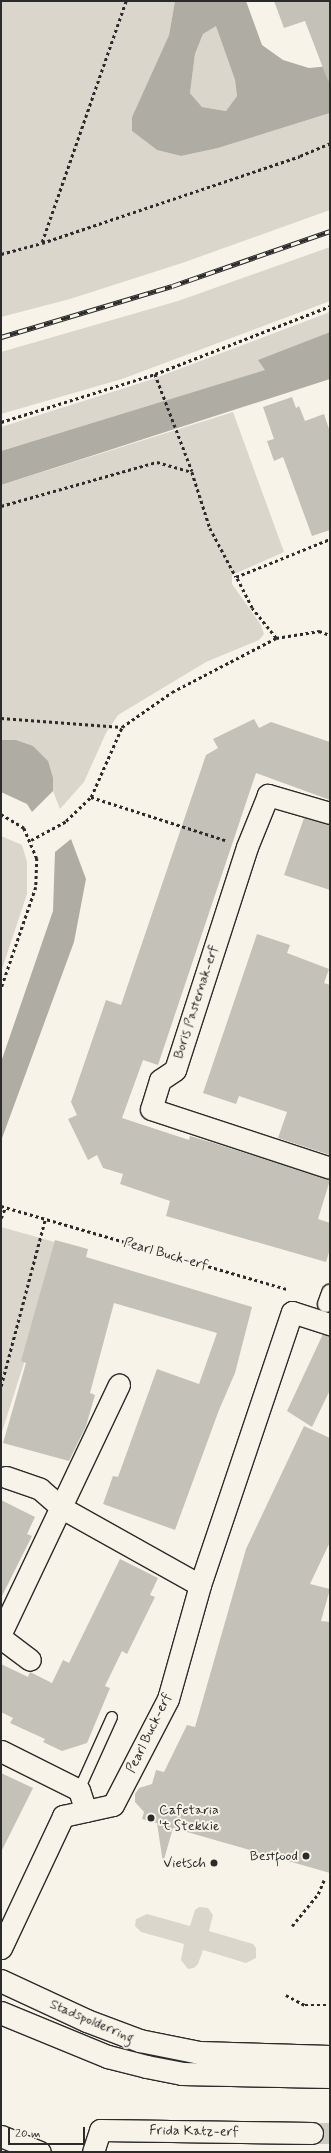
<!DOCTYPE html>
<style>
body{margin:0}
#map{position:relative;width:331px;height:2153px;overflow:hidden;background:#f7f3e8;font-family:Mynerve,sans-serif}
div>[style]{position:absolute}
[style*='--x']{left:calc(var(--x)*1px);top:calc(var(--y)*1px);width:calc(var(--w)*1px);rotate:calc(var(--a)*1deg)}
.green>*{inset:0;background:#dad6cc}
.water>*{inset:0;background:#afaca4}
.building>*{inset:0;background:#c4c1b9}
.minor-tunnel>*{height:21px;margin-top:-10.5px;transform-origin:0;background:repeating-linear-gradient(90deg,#cecbc2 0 21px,transparent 0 31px)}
.path>*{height:2.5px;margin-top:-1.25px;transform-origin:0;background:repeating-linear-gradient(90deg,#2b2b2b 0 3px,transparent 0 6px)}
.roads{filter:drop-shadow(1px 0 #2b2b2b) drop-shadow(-1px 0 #2b2b2b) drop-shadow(0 1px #2b2b2b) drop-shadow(0 -1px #2b2b2b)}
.service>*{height:10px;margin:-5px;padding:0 5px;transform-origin:5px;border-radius:5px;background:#f7f3e8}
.pedestrian>*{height:16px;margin:-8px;padding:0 8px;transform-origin:8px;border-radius:8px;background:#f7f3e8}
.minor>*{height:21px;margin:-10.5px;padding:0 10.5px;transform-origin:10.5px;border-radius:10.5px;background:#f7f3e8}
.tertiary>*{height:22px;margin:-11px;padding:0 11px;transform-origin:11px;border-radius:11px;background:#f7f3e8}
.rail>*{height:4.5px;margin-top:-2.25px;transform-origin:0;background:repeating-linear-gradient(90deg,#f7f3e8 0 9px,#2b2b2b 0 18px);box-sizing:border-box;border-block:1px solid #2b2b2b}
.dots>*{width:11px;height:11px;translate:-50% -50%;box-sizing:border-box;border:2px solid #f7f3e8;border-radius:50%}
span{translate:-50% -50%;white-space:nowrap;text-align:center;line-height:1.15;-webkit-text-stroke:4px #f7f3e8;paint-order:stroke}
.street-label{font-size:14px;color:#2b2b2b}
.poi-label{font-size:14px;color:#2b2b2b}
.left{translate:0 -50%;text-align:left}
.right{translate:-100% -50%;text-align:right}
.frame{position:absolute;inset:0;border:2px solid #2b2b2b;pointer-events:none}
.scale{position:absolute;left:8px;top:2127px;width:77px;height:18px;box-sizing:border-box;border:2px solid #2b2b2b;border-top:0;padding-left:5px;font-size:12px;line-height:14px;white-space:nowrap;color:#2b2b2b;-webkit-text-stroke:3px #f7f3e8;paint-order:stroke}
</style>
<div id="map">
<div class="green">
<i style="clip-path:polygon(1px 1px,175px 1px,169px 35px,132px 117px,132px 131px,157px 150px,181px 156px,218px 148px,330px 113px,330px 210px,185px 262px,70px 299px,1px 317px)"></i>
<i style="clip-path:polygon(216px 25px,235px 80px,237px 96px,226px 111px,202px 107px,190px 93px,195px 54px,203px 34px)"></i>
<i style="clip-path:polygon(330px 247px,330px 301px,122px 379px,1px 414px,1px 352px,178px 301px)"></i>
<i style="clip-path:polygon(330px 312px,330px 332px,259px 360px,266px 370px,1px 451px,1px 427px,150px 380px)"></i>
<i style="clip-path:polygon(233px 412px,284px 552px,232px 575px,232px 584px,261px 625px,264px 634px,259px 640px,206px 662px,118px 715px,106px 733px,84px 782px,60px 809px,53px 791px,53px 778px,16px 740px,1px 740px,1px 485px)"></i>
<i style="clip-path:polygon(1px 836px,22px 845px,27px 862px,27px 894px,1px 972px)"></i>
<i style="clip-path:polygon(1px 1227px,62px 1244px,1px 1435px)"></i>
<i style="clip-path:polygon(199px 1907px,208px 1908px,213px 1915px,209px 1931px,253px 1944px,256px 1948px,256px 1958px,246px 1963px,203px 1950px,198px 1964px,194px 1968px,188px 1969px,181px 1960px,184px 1944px,141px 1932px,135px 1926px,136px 1919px,147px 1914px,190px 1926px,195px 1910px)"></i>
</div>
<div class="water">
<i style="clip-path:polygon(evenodd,175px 1px,246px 1px,262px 45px,283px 60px,309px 68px,330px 66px,330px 113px,218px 148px,181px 156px,157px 150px,132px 131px,132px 117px,169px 35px,175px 1px,216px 26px,235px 80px,237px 96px,226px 111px,202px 107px,190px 93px,195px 54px,203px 34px,216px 26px)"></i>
<i style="clip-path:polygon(330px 332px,330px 379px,1px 485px,1px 451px,265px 370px,258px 360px)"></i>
<i style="clip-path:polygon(1px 740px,16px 740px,33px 746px,48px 761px,53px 778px,53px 791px,32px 812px,27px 804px,1px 792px)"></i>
<i style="clip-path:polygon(71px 839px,86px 879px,74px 942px,1px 1141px,1px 1062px,53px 911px,55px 852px)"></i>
</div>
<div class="building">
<i style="clip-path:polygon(274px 1px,330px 1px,330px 80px,328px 81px,305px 21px,284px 28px)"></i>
<i style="clip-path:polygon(292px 397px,296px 408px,299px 406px,305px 421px,324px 414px,330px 432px,330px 530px,312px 536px,283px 457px,274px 461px,267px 441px,274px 439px,263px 407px)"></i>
<i style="clip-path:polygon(254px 719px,259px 728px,271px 722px,330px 742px,330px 800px,256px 773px,158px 1065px,143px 1060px,122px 1118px,189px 1140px,190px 1136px,217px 1144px,330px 1180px,318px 1219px,330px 1223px,330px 1249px,326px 1262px,166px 1216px,170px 1201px,120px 1184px,123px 1174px,103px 1168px,97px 1155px,88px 1160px,68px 1119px,77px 1115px,71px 1102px,106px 1000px,121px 1005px,206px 755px,218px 748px,213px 739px)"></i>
<i style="clip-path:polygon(304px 818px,330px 825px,330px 890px,284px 875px)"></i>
<i style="clip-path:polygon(257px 934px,290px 945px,287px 953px,329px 969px,324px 983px,330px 985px,330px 1155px,278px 1138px,287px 1112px,239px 1096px,236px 1104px,203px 1093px)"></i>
<i style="clip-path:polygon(55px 1240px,88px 1249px,86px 1257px,252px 1307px,235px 1373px,219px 1410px,175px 1530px,103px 1504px,113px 1476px,118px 1477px,157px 1369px,199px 1384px,217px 1333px,114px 1303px,90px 1393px,95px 1395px,86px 1426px,69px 1461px,3px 1443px,26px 1363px,21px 1361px)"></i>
<i style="clip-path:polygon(323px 1334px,330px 1336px,330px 1390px,312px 1427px,287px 1411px)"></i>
<i style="clip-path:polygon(304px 1426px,330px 1438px,330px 1542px,310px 1584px,330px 1589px,321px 1621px,330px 1622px,330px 1873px,173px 1828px,163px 1863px,157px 1823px,142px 1819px,144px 1812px,135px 1802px,135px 1794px,139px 1788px,152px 1784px,156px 1770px,164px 1772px,187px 1725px,195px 1727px,246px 1549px)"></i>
<i style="clip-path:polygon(1px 1500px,35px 1517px,27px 1534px,32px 1536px,1px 1598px)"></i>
<i style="clip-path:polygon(120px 1559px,158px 1578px,150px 1595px,155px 1597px,127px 1654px,122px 1651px,105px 1686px,110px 1688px,87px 1743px,62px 1751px,43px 1742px,45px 1739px,10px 1723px,13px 1718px,1px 1712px,1px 1664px,28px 1677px,30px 1672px,52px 1683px,63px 1660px,69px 1663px)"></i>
<i style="clip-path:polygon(1px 1773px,33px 1788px,1px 1852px)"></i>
</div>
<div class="minor-tunnel">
<i style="--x:312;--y:2133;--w:18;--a:0"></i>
</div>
<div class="path">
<i style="--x:42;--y:242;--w:255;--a:-70.8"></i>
<i style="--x:1;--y:254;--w:42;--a:-15"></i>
<i style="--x:42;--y:243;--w:272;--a:-18.6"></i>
<i style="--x:300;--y:156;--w:33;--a:-23"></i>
<i style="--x:155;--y:374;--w:104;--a:69.1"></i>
<i style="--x:1;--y:422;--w:161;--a:-17.3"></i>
<i style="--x:155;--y:374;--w:188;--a:-21.2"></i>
<i style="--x:1;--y:506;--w:162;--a:-15.8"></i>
<i style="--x:157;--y:462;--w:36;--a:16"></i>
<i style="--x:192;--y:472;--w:59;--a:72.2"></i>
<i style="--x:210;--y:528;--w:55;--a:62"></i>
<i style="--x:276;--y:638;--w:38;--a:-129"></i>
<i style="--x:252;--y:608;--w:35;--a:-117"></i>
<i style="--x:236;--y:577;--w:101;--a:-22"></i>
<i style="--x:1;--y:718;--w:121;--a:4.3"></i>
<i style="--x:91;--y:797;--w:141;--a:17.8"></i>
<i style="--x:1;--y:814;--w:27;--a:31"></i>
<i style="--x:24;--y:828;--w:33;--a:67"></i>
<i style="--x:37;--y:858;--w:29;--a:92"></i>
<i style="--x:36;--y:887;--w:108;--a:108.9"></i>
<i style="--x:31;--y:840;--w:40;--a:-28"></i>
<i style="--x:66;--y:821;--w:35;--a:-44"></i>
<i style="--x:91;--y:797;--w:77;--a:-66.1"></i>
<i style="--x:122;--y:727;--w:61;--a:-35"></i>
<i style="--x:172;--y:692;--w:117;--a:-27.4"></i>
<i style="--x:276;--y:638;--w:44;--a:-9.2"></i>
<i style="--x:319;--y:631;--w:12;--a:20"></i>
<i style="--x:1;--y:1206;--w:298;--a:16.2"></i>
<i style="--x:1;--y:1218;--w:11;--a:-68"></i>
<i style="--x:1;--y:1386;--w:173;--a:-75.2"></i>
<i style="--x:292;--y:1926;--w:41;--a:-50.9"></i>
<i style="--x:318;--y:1894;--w:15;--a:-67"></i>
<i style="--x:286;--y:1995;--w:21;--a:28"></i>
<i style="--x:305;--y:2005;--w:25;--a:0"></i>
</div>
<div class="roads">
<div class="service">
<i style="--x:79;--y:1790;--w:80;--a:-65.7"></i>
</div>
<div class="pedestrian">
<i style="--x:326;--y:1304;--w:12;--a:-70"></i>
</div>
<div class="minor">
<i style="--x:330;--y:813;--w:65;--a:-163.8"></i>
<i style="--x:268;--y:795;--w:56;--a:112"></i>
<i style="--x:247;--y:847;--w:234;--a:107.9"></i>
<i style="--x:175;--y:1070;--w:18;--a:146"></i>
<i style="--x:160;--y:1080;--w:30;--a:107"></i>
<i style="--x:151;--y:1109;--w:188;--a:18.2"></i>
<i style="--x:6;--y:1477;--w:36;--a:19"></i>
<i style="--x:40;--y:1489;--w:29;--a:41"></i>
<i style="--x:62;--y:1508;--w:158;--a:29.2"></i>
<i style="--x:1;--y:1633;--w:275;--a:-64.6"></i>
<i style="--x:1;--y:1638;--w:36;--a:37"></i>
<i style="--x:1;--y:1751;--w:87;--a:26.6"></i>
<i style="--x:79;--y:1790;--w:22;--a:72"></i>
<i style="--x:1;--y:1948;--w:146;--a:-64.8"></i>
<i style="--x:63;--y:1816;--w:51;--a:-12.4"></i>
<i style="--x:113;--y:1805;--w:119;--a:-62.6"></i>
<i style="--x:168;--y:1699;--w:118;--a:-74.3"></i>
<i style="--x:200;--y:1585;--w:288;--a:-71.4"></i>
<i style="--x:292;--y:1312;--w:40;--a:18"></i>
<i style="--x:1;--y:2136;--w:42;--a:22.3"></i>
<i style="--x:93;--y:2152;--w:23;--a:-72"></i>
<i style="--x:100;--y:2130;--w:212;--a:0.8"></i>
</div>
<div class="tertiary">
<i style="--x:1;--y:1981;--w:95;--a:24.9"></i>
<i style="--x:87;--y:2021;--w:57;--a:20.7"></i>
<i style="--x:140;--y:2041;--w:61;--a:11.3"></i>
<i style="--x:200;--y:2053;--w:130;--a:1.8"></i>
<i style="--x:1;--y:2013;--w:116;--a:22.4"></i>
<i style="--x:108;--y:2057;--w:40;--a:14.4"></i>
<i style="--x:147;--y:2067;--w:36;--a:11"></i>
<i style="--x:182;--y:2074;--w:148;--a:1.2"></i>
</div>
</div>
<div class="rail">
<i style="--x:1;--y:337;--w:178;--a:-16.6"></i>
<i style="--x:172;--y:286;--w:167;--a:-19.2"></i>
</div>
<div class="dots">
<i style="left:151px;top:1818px;background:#2b2b2b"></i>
<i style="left:306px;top:1856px;background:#2b2b2b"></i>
<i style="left:214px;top:1863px;background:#2b2b2b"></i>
</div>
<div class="street-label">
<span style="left:196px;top:1002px;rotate:-72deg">Boris Pasternak-erf</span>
<span style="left:166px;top:1254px;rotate:16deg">Pearl Buck-erf</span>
<span style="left:149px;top:1733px;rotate:-64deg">Pearl Buck-erf</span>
<span style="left:92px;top:2021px;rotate:23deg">Stadspolderring</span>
<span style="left:194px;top:2131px;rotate:1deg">Frida Katz-erf</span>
</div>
<div class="poi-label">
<span class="left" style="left:159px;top:1818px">Cafetaria<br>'t Stekkie</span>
<span class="right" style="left:298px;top:1856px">Bestfood</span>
<span class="right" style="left:206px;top:1863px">Vietsch</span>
</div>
<div class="frame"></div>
<div class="scale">20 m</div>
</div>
